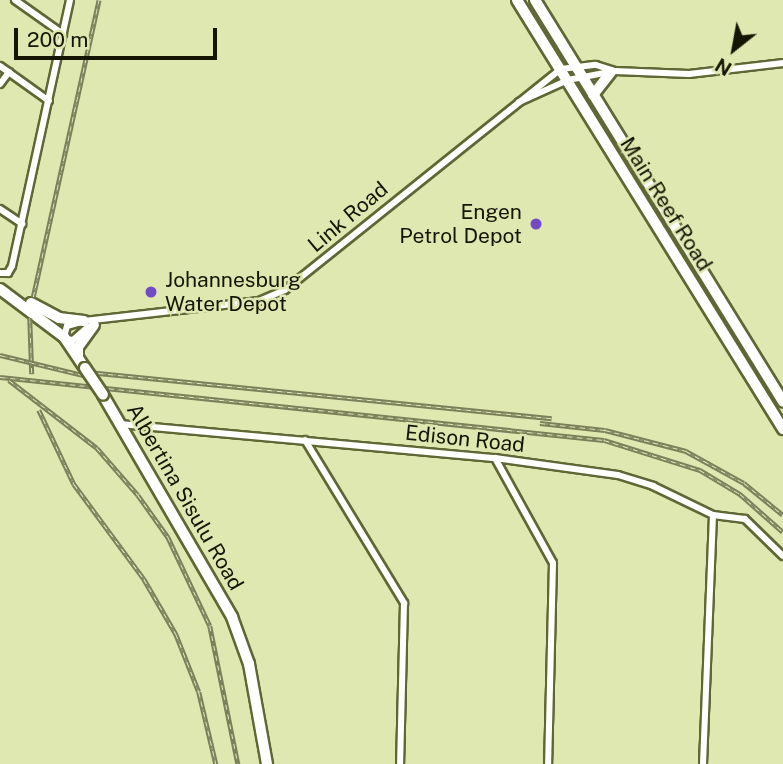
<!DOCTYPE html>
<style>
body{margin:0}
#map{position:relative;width:783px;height:764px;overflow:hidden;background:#e0e8b1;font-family:"Public Sans",sans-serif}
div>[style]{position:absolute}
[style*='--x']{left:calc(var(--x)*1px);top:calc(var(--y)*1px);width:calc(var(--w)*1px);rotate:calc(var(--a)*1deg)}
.roads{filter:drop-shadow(2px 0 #606634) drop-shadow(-2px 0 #606634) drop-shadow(0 2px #606634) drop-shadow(0 -2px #606634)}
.minor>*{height:6px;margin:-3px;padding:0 3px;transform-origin:3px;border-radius:3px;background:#fff}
.primary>*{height:10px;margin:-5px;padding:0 5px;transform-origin:5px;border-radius:5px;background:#fff}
.rail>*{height:4.5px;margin-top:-2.25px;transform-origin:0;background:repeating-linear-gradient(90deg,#e0e8b1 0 5px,#7b805b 0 10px);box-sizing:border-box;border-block:2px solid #7b805b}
.bridges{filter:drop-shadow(2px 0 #606634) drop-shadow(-2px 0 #606634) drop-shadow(0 2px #606634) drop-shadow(0 -2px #606634)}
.primary-bridge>*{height:10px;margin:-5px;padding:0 5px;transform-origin:5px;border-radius:5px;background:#fff}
.dots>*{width:19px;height:19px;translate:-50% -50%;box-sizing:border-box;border:4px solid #e0e8b1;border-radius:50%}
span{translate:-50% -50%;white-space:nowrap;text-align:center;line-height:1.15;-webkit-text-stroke:5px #e0e8b1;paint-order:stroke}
.street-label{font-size:21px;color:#141603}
.poi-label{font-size:21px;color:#141603}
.right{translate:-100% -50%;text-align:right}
.left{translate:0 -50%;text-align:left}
.north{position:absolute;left:699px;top:14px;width:70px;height:70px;-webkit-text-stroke:5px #e0e8b1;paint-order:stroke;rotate:211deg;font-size:19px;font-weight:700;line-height:28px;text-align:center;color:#141603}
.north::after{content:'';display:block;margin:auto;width:24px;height:32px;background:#141603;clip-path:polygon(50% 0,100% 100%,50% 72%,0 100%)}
.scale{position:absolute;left:14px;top:28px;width:203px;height:32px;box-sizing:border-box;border:4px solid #141603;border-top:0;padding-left:9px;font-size:21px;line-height:24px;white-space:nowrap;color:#141603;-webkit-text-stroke:5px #e0e8b1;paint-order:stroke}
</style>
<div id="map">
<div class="roads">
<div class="minor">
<i style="--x:15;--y:0;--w:59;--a:35.3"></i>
<i style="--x:0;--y:66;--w:60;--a:35.5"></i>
<i style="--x:0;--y:84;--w:15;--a:-53"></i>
<i style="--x:519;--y:102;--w:54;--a:-24.2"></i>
<i style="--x:568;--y:80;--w:42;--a:-11"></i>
<i style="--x:0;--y:209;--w:27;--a:34"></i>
<i style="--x:0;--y:273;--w:8;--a:0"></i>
<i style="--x:8;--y:273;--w:8;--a:-60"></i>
<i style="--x:12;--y:266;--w:272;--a:-77.7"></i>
<i style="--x:64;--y:337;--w:11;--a:-75"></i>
<i style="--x:67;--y:326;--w:18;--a:-16"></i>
<i style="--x:84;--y:321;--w:176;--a:-6.5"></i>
<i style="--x:259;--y:301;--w:28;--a:-23"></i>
<i style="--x:285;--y:290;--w:354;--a:-38.7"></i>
<i style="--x:561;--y:69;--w:35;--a:-7"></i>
<i style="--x:596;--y:65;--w:20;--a:18"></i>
<i style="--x:615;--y:71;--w:74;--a:2.3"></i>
<i style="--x:689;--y:74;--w:95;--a:-6.7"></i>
<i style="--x:66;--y:339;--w:7;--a:8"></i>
<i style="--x:73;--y:340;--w:20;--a:-41"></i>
<i style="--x:120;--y:424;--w:377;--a:5.2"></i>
<i style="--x:495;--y:458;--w:124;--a:7.9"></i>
<i style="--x:618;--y:475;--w:37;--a:17"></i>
<i style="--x:653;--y:486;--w:67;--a:25.8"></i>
<i style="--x:713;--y:515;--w:32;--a:7"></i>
<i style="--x:745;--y:519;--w:53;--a:44.2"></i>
<i style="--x:305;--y:440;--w:191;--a:58.7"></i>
<i style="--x:404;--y:603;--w:161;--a:91.4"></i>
<i style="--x:495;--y:458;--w:120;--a:61.1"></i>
<i style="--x:553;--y:563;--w:201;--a:91.4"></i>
<i style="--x:703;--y:764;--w:249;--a:-87.7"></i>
</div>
<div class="primary">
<i style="--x:517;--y:0;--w:505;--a:58.2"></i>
<i style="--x:535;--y:0;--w:472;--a:58.3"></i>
<i style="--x:593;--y:95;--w:29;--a:-52"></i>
<i style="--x:0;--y:289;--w:80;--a:36.9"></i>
<i style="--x:64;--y:337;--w:37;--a:56"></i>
<i style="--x:31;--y:303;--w:32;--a:28"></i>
<i style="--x:59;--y:318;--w:25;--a:7"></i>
<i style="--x:78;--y:357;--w:10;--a:-90"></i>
<i style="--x:78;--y:347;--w:27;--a:-54"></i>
<i style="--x:103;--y:395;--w:257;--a:59.8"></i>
<i style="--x:232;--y:617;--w:50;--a:70.1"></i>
<i style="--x:249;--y:664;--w:102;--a:79.8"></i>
</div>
</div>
<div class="rail">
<i style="--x:33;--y:297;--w:304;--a:-77.5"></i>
<i style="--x:30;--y:318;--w:56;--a:88"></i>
<i style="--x:0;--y:355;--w:89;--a:13.6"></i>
<i style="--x:78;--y:371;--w:476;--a:5.7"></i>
<i style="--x:0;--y:377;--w:607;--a:5.95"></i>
<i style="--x:604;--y:440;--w:101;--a:17.4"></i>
<i style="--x:700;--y:470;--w:47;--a:31"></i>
<i style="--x:740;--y:494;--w:57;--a:41.5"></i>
<i style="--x:9;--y:380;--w:111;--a:37.7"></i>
<i style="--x:97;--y:448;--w:62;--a:48.9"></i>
<i style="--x:138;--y:495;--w:52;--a:54.5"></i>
<i style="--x:168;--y:537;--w:98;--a:64.7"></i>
<i style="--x:210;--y:626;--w:141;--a:78.5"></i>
<i style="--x:39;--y:410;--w:82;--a:64.7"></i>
<i style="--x:74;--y:484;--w:118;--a:53.6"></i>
<i style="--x:144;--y:579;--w:64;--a:59.8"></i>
<i style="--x:176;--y:634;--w:62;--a:68.4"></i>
<i style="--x:199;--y:692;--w:74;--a:76.7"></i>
<i style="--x:540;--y:423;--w:65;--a:6.1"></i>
<i style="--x:605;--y:430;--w:84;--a:14.5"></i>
<i style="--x:686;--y:451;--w:66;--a:28.9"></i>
<i style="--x:744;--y:483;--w:50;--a:39.4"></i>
</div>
<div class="bridges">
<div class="primary-bridge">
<i style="--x:85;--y:368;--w:32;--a:56"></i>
</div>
</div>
<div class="dots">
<i style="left:536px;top:224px;background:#724ac3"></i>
<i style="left:151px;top:292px;background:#724ac3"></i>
</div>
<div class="street-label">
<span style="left:666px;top:204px;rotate:58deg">Main Reef Road</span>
<span style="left:348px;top:217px;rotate:-40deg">Link Road</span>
<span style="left:465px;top:439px;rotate:6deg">Edison Road</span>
<span style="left:185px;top:497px;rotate:60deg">Albertina Sisulu Road</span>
</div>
<div class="poi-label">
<span class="right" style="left:522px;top:224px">Engen<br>Petrol Depot</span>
<span class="left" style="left:165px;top:292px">Johannesburg<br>Water Depot</span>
</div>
<div class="north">N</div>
<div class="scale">200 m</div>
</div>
